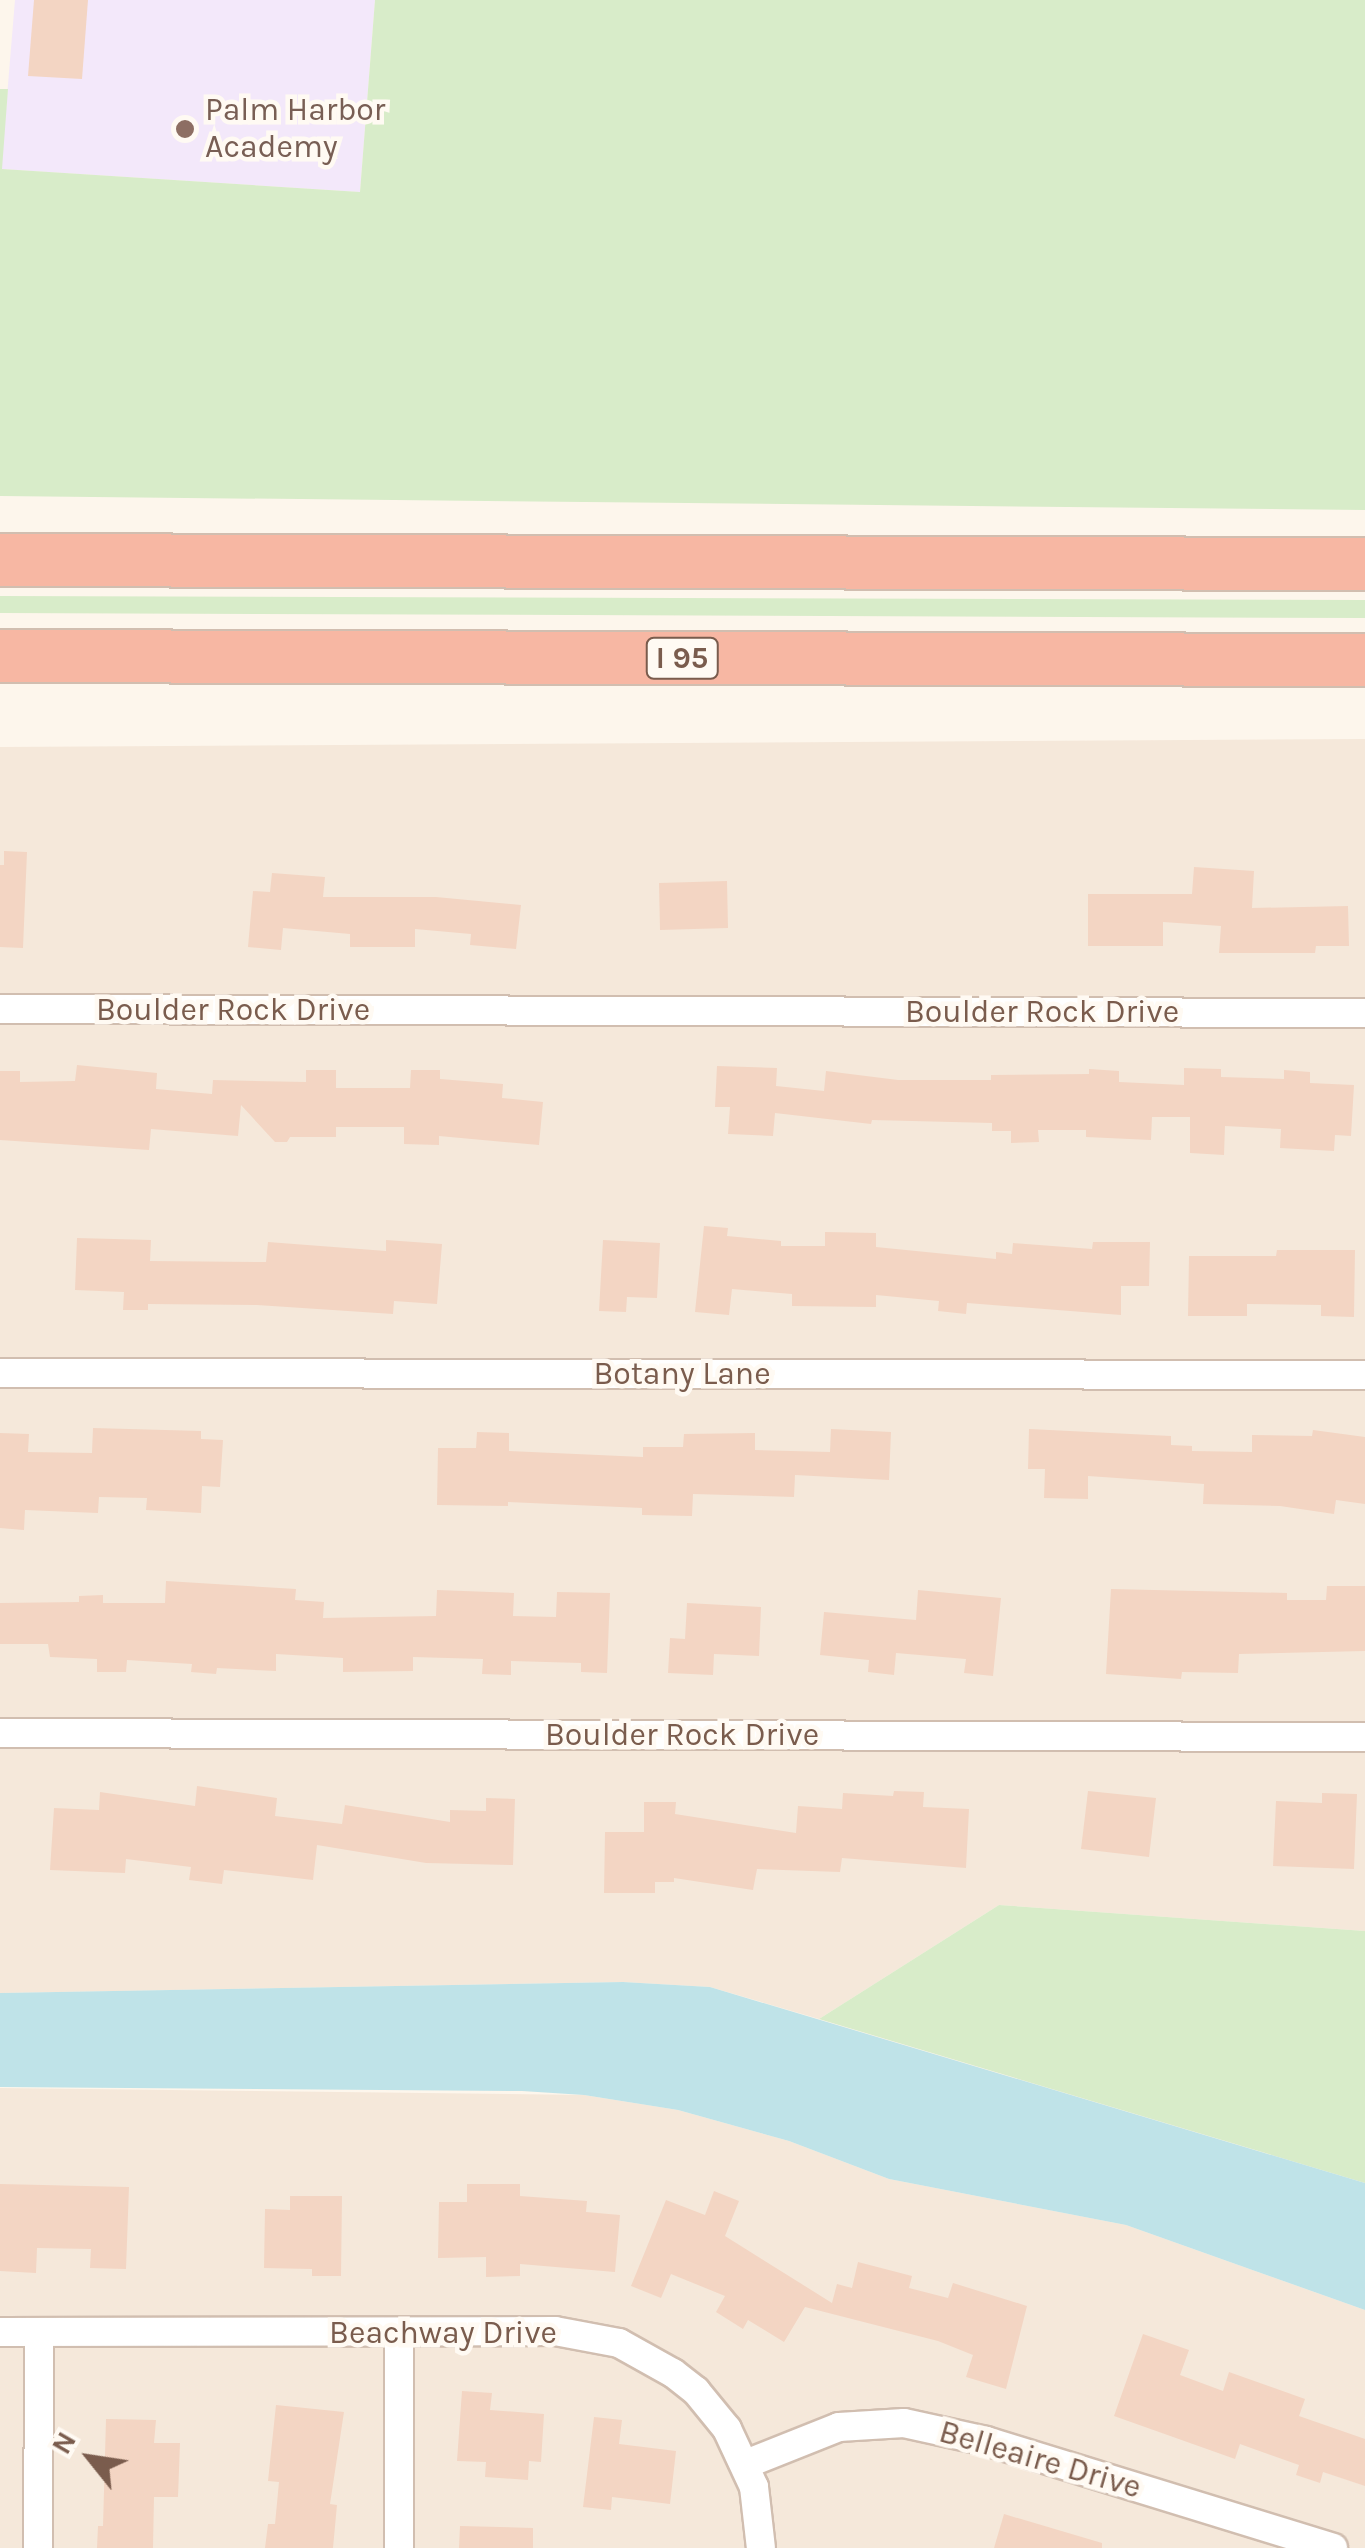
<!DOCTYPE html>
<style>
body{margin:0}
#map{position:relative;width:1365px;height:2548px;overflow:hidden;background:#fdf6ec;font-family:Karla,sans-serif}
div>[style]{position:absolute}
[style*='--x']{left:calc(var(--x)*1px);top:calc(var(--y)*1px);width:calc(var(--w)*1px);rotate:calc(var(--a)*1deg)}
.residential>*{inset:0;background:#f5e8da}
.education>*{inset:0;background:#f3e8fa}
.green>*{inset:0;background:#d8ecc9}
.water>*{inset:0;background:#bfe3e8}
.building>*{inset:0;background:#f3d5c3}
.roads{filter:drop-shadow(2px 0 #d1beb0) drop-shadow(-2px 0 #d1beb0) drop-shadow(0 2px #d1beb0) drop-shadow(0 -2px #d1beb0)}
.street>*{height:28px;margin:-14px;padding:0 14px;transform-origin:14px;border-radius:14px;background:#fff}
.highway>*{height:52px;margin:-26px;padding:0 26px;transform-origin:26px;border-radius:26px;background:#f7b7a3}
.dots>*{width:28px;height:28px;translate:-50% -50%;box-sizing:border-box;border:5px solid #fffaf3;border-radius:50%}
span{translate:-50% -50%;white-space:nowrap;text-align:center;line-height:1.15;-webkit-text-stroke:9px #fffaf3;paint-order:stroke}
.shield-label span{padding:2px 8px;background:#fffaf3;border:2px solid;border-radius:8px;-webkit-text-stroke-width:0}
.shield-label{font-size:30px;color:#7a5c4d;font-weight:700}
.education-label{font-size:32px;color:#785e54}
.left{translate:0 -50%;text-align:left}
.street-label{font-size:32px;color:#7a5c4d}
.north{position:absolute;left:40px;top:2408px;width:100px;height:100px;-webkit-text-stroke:8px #fffaf3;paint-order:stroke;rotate:300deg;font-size:28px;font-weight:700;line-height:40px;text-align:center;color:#7a5c4d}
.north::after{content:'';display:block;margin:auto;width:35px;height:45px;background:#7a5c4d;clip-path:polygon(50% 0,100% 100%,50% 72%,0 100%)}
</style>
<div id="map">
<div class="residential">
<i style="clip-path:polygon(1365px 739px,1365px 1931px,999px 1905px,819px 2019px,710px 1987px,623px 1982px,0 1993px,0 747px)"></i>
<i style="clip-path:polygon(0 2088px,584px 2095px,678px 2110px,789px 2141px,889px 2179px,1126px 2225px,1365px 2310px,1365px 2548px,0 2548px)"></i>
</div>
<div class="education">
<i style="clip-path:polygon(15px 0,375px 0,360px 192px,1px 169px)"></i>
</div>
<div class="green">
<i style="clip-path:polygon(375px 0,1365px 0,1365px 510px,0 496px,0 89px,8px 89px,2px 169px,360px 192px)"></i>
<i style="clip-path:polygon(0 596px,1365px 600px,1365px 618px,0 613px)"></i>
<i style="clip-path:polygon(999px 1905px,1365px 1931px,1365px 2183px,819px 2019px)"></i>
</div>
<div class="water">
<i style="clip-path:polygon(623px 1982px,710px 1987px,1365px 2183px,1365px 2310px,1126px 2225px,889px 2179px,789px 2141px,678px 2110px,584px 2095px,522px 2091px,0 2087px,0 1993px)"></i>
</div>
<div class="building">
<i style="clip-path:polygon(34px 0,88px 0,82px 79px,28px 76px)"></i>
<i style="clip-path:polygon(4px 851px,27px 852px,23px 948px,0 947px,0 865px,4px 865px)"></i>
<i style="clip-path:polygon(1194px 867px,1254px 871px,1252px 908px,1348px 906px,1349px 946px,1316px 946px,1315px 953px,1219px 953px,1221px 926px,1163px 922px,1163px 946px,1088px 946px,1088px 894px,1192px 894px)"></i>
<i style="clip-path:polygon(272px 873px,325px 877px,323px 897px,436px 897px,521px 905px,516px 949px,470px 945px,471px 934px,415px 929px,415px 947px,350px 947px,350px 934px,283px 928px,281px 950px,248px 947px,253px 891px,270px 892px)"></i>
<i style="clip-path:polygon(727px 881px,728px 928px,660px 930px,659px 883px)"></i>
<i style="clip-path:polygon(77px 1065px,157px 1073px,156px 1089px,212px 1094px,213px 1080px,306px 1082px,306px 1070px,336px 1070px,336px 1088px,410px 1088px,411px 1070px,440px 1070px,440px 1079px,503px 1084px,502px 1098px,543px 1102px,539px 1145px,439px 1136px,439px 1145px,404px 1144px,404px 1127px,336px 1127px,336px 1137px,290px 1137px,287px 1142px,275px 1142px,241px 1105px,238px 1136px,151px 1129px,149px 1150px,0 1140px,0 1071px,20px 1071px,20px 1082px,75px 1081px)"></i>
<i style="clip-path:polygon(717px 1066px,777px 1068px,776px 1086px,824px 1091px,826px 1071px,898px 1080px,991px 1080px,991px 1075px,1089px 1074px,1089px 1069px,1119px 1071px,1119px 1082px,1184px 1085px,1184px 1068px,1221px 1069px,1221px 1077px,1284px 1079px,1284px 1070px,1310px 1072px,1310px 1083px,1354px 1085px,1351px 1136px,1335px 1135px,1334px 1151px,1280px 1148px,1281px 1129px,1225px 1126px,1224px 1155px,1190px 1153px,1190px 1117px,1152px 1117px,1151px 1140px,1086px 1137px,1086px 1130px,1038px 1130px,1039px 1142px,1011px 1143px,1011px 1131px,992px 1131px,992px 1123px,872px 1120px,871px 1124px,775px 1113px,773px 1136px,728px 1134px,730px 1107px,715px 1107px)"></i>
<i style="clip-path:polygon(704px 1226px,728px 1228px,727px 1236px,781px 1241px,781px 1246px,825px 1246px,825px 1232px,876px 1233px,876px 1247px,996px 1259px,996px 1252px,1012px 1254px,1013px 1243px,1092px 1249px,1093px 1242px,1150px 1242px,1149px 1286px,1121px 1286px,1121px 1315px,967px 1303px,966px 1314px,938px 1311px,939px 1301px,876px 1295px,876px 1307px,792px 1306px,792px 1294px,732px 1289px,729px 1315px,695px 1312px)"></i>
<i style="clip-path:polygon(77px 1238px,151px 1240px,150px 1261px,266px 1262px,268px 1242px,386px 1251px,386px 1240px,442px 1244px,437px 1304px,394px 1301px,393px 1314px,257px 1305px,148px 1304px,148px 1310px,123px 1310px,124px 1292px,75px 1290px)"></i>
<i style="clip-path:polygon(603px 1240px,660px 1243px,657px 1298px,627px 1297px,626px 1312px,599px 1311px)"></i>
<i style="clip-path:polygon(1277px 1250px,1355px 1250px,1354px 1317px,1321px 1316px,1321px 1305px,1247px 1304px,1247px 1316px,1188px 1316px,1189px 1256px,1276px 1256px)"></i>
<i style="clip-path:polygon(93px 1428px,201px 1431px,201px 1439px,223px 1440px,220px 1487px,202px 1486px,201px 1513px,146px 1510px,147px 1498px,99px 1497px,98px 1513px,25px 1510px,24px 1530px,0 1528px,0 1433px,29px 1434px,28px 1452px,92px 1453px)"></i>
<i style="clip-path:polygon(831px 1429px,891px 1432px,889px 1480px,795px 1475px,794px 1497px,693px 1494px,692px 1516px,642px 1515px,642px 1508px,508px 1502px,508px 1506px,437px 1505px,438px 1448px,476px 1448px,477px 1432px,509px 1433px,509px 1451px,643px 1457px,643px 1447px,683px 1447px,684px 1434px,755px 1433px,755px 1450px,830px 1452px)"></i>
<i style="clip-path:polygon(1029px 1429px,1171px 1436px,1171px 1445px,1192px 1446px,1192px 1451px,1252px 1452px,1252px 1435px,1312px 1436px,1313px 1430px,1365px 1437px,1365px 1504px,1336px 1500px,1334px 1514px,1280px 1506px,1203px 1504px,1204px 1484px,1088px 1476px,1088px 1499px,1044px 1498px,1045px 1469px,1028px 1469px)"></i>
<i style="clip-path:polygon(166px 1581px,296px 1589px,295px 1600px,324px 1602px,323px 1618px,436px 1616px,437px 1590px,514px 1593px,513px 1616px,556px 1617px,557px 1592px,610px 1593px,607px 1673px,581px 1672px,581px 1663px,511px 1661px,511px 1675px,482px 1674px,483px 1659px,413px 1657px,413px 1671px,343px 1672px,343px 1658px,276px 1654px,276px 1671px,217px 1668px,216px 1674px,191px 1672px,192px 1664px,127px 1660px,126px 1672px,97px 1672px,97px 1659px,50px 1657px,48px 1644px,0 1644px,0 1603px,79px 1602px,79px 1596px,103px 1595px,103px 1603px,165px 1603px)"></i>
<i style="clip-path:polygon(1327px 1586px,1365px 1586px,1365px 1651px,1239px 1654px,1238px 1673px,1182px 1672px,1181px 1679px,1106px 1674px,1111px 1589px,1287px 1593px,1287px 1600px,1326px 1600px)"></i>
<i style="clip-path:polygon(918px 1590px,1001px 1598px,993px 1676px,964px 1673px,966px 1659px,896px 1653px,894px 1675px,868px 1672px,869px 1660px,820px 1655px,824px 1612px,916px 1620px)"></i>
<i style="clip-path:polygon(687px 1603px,761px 1607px,759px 1656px,714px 1654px,713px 1675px,668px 1673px,670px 1638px,685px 1639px)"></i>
<i style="clip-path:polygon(197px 1786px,277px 1798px,275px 1816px,342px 1824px,345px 1805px,450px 1822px,450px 1810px,486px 1811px,486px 1798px,515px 1799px,513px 1865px,426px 1863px,317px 1845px,313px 1880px,224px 1870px,222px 1884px,189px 1880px,191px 1867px,126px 1859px,125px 1873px,50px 1870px,54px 1808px,99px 1810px,100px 1792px,195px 1806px)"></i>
<i style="clip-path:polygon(894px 1791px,924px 1792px,923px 1807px,969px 1809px,966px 1868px,842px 1858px,840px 1872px,757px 1869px,753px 1890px,674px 1878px,674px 1882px,655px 1882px,655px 1893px,604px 1893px,605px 1832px,644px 1832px,644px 1802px,676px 1802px,675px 1814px,796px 1833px,798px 1806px,842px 1809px,843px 1793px,893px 1796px)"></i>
<i style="clip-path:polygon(1088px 1791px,1156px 1798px,1149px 1857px,1081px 1849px)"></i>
<i style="clip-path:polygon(1322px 1793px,1357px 1794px,1354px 1869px,1273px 1866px,1276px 1801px,1322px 1803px)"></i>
<i style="clip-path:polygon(0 2184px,129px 2187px,126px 2269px,90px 2268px,91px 2249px,37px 2248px,36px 2273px,0 2271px)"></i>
<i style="clip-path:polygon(467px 2184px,520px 2184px,520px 2196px,587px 2201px,586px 2212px,620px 2215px,615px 2272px,520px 2264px,520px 2276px,486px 2277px,486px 2257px,438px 2258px,439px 2202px,467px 2202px)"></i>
<i style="clip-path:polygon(714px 2191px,739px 2201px,725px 2236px,832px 2303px,837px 2284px,852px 2288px,858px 2262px,912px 2276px,909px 2288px,948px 2298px,953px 2283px,1027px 2306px,1006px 2389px,966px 2377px,973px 2355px,938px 2341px,805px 2307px,784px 2342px,748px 2320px,743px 2329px,716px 2312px,725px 2296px,671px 2274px,661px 2298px,631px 2286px,666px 2200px,705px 2215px)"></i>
<i style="clip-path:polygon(290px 2196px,342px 2196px,341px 2276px,312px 2276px,312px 2269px,264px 2268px,265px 2209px,290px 2210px)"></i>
<i style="clip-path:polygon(1143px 2334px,1189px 2350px,1180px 2375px,1223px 2391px,1229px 2372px,1305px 2399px,1299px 2416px,1365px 2439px,1365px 2486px,1323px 2472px,1320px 2483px,1296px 2475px,1299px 2465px,1240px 2444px,1235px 2459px,1114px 2416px)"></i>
<i style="clip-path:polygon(462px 2391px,492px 2393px,490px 2410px,544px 2414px,541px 2462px,529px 2461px,528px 2480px,485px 2477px,486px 2462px,457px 2461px)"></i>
<i style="clip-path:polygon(276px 2405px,344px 2412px,330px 2504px,337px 2505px,333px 2548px,265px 2548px,268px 2524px,275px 2524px,279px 2482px,268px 2481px)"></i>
<i style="clip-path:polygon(594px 2417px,622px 2420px,619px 2444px,676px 2451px,670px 2504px,612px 2497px,611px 2510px,583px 2507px)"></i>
<i style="clip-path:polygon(106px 2419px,156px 2420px,154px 2443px,180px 2443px,178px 2497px,154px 2497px,153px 2548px,97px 2548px,98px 2526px,103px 2526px)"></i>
<i style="clip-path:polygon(1004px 2514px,1102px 2543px,1102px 2548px,994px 2548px)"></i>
<i style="clip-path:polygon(460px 2526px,533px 2528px,533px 2548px,459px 2548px)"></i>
</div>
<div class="roads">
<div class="street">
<i style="--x:0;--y:1009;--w:1365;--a:0.17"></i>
<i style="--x:0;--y:1373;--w:1365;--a:0.08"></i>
<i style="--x:0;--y:1733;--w:1365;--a:0.17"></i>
<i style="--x:0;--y:2332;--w:555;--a:-0.1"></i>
<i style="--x:555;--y:2331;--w:65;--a:10.6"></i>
<i style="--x:619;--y:2343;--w:62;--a:29.1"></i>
<i style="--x:673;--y:2373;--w:29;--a:38"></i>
<i style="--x:696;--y:2391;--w:49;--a:50.8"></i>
<i style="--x:727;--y:2429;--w:64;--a:65"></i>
<i style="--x:754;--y:2487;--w:61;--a:83.5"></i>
<i style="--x:399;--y:2333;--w:215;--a:90"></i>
<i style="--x:746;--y:2464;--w:100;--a:-21.7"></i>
<i style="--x:839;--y:2427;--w:65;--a:-3.5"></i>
<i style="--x:904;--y:2423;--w:84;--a:12.4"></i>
<i style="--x:986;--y:2441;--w:363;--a:17.1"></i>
<i style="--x:38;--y:2548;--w:215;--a:-89.7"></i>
</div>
<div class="highway">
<i style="--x:0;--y:560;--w:1365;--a:0.17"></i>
<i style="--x:0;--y:656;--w:1365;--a:0.17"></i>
</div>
</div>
<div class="dots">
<i style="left:185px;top:129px;background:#8d6e63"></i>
</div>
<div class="shield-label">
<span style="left:682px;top:658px">I 95</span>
</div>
<div class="education-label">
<span class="left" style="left:205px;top:129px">Palm Harbor<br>Academy</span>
</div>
<div class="street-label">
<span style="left:233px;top:1010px">Boulder Rock Drive</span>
<span style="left:1042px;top:1012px">Boulder Rock Drive</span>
<span style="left:682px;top:1374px">Botany Lane</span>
<span style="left:682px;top:1735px">Boulder Rock Drive</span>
<span style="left:443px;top:2333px">Beachway Drive</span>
<span style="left:1040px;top:2460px;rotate:16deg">Belleaire Drive</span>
</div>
<div class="north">N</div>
</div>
